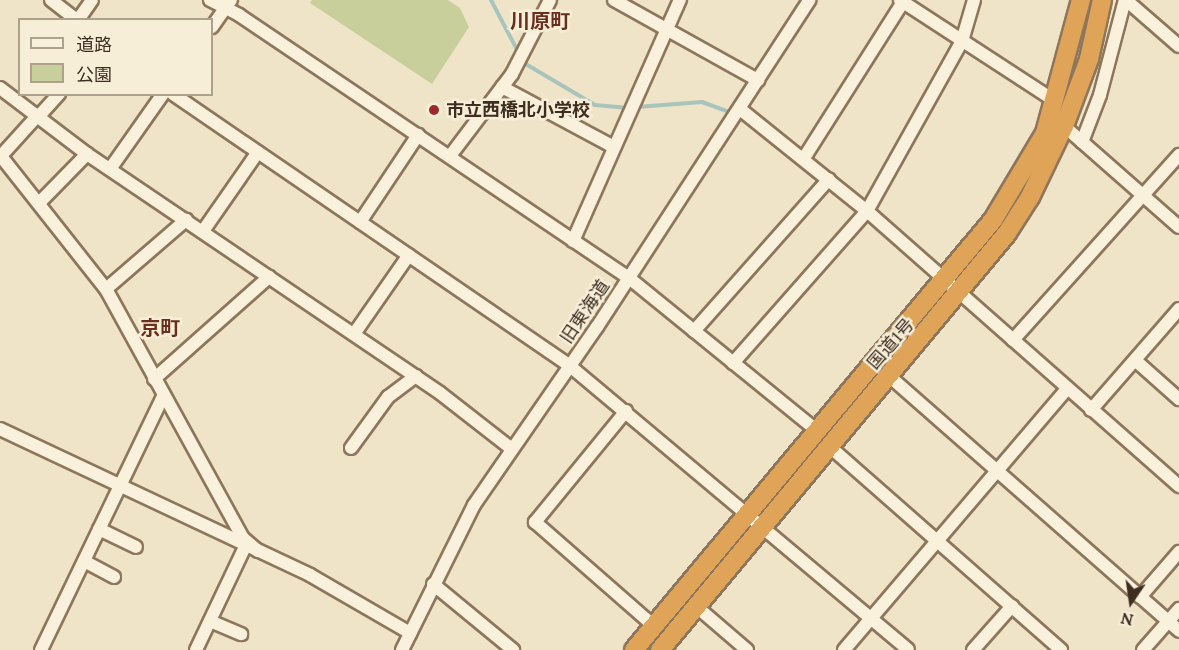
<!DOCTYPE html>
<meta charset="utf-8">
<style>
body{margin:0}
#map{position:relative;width:1179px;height:650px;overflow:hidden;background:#f0e4c8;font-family:Lora,"Noto Sans JP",serif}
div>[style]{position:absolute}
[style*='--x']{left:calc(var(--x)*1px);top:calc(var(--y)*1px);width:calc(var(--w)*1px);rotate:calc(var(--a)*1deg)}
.green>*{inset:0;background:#c9cf9b}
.stream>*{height:4px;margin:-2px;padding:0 2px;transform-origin:2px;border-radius:2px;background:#a9c4bc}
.roads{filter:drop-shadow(2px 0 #8d765c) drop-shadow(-2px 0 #8d765c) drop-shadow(0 2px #8d765c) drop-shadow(0 -2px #8d765c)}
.minor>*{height:12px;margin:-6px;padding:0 6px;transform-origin:6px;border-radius:6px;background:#faf1dc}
.highway>*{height:18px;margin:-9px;padding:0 9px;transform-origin:9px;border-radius:9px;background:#e0a458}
.dots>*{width:16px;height:16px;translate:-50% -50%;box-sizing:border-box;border:3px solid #f7eed8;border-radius:50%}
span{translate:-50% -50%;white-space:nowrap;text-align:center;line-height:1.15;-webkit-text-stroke:5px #f7eed8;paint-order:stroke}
.poi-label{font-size:18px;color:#3d2e20;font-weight:700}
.left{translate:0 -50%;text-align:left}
.street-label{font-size:18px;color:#3d2e20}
.neighbourhood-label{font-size:20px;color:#6b2e1e;font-weight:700}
.legend{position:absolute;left:18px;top:18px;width:195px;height:78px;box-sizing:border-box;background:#f7eed8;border:2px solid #ada18e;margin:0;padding:8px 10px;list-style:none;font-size:18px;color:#3d2e20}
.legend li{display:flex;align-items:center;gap:12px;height:30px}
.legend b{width:30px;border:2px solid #ada18e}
.north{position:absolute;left:1101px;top:572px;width:60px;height:60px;-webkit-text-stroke:4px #f7eed8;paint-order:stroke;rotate:193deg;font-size:16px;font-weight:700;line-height:24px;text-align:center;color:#3d2e20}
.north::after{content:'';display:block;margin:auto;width:21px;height:27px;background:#3d2e20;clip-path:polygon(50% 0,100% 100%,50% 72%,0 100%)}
</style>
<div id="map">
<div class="green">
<i style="clip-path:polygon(312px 0,448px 0,460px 8px,469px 27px,432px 84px,310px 3px)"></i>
</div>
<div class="stream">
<i style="--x:491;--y:0;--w:71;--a:62.4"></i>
<i style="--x:524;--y:63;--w:82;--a:30.6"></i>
<i style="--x:595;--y:105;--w:34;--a:5"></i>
<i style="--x:637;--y:107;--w:65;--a:-4.4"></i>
<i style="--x:702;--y:102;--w:30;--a:20"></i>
</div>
<div class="roads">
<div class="minor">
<i style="--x:51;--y:0;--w:33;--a:38"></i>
<i style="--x:210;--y:0;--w:33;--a:27"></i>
<i style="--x:239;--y:15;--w:470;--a:34"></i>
<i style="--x:629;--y:278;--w:242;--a:39.1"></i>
<i style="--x:614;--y:0;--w:165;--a:29.1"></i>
<i style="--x:900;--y:0;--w:185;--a:33.1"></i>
<i style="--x:1126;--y:0;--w:70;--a:41"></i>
<i style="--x:78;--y:20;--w:24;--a:-55"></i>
<i style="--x:212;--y:27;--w:33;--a:-55"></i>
<i style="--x:502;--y:87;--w:127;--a:28.2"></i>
<i style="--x:0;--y:88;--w:109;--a:37.2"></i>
<i style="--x:87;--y:154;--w:426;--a:34.1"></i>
<i style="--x:440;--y:393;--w:91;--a:37.9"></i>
<i style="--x:173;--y:94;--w:481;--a:34.4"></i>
<i style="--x:570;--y:366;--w:441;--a:40"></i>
<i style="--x:740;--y:109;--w:163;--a:38.8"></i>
<i style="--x:867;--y:211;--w:416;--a:41.4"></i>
<i style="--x:39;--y:116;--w:30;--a:-48"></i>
<i style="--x:1064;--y:126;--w:153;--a:41.3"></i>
<i style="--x:1082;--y:142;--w:50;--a:-69"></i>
<i style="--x:1100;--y:95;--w:98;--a:-75.3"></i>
<i style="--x:0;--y:155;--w:171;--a:51.7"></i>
<i style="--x:106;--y:289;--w:284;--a:61.2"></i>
<i style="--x:243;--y:538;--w:20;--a:41"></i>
<i style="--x:450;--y:156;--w:103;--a:-52.9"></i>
<i style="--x:512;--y:74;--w:83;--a:-62.8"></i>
<i style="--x:0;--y:157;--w:57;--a:-47.9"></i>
<i style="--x:804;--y:158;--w:185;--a:-57.6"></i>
<i style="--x:110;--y:169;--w:92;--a:-54.8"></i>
<i style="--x:39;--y:203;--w:69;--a:-45.6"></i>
<i style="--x:360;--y:222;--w:105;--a:-56.3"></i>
<i style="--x:203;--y:231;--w:96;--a:-55.2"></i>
<i style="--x:573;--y:241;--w:264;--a:-66.1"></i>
<i style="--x:106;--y:289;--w:106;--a:-40.8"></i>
<i style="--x:694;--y:331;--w:203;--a:-48.4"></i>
<i style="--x:354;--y:334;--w:96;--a:-55.2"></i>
<i style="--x:1013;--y:340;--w:249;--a:-48.1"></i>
<i style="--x:1135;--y:360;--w:59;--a:41.6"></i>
<i style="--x:733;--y:363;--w:203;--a:-48.6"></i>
<i style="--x:867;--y:211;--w:195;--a:-60.8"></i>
<i style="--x:962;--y:41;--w:43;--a:-73.7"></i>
<i style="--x:888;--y:375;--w:388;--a:41.3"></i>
<i style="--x:154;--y:379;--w:154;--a:-41.6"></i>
<i style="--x:1091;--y:410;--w:134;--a:-48.9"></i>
<i style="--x:626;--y:411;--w:144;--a:129.3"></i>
<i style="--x:535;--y:522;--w:158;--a:41.2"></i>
<i style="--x:0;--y:429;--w:343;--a:25.2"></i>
<i style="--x:310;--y:575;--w:116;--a:30.1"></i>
<i style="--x:829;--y:446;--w:309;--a:41.3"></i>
<i style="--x:351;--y:448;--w:63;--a:-54"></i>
<i style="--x:388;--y:397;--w:35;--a:-37"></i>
<i style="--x:99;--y:529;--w:41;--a:25.9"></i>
<i style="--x:84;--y:561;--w:34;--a:28"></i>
<i style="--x:433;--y:584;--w:104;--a:39.5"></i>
<i style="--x:1140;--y:597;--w:60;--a:-49.1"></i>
<i style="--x:697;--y:607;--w:66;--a:40.7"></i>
<i style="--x:210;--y:621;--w:34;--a:23"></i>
<i style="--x:41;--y:650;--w:282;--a:-64.3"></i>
<i style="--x:196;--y:650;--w:114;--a:-64.6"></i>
<i style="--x:402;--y:650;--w:162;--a:-63.6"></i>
<i style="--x:474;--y:505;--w:216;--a:-55.4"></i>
<i style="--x:597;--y:327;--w:390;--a:-57"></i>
<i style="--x:844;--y:650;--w:343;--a:-49.5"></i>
<i style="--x:973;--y:650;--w:59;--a:-48.4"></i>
<i style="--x:1143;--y:650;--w:55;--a:-48.7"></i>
</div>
<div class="highway">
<i style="--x:634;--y:650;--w:560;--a:-50.14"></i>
<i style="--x:993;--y:220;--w:101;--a:-59.1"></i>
<i style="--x:1045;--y:133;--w:138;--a:-74.9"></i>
<i style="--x:660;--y:650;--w:542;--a:-50.23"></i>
<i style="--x:1007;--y:233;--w:43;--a:-57.4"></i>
<i style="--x:1030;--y:197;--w:79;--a:-64.4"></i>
<i style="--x:1064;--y:126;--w:72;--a:-69.5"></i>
<i style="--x:1089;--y:59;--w:60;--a:-77.6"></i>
</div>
</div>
<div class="dots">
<i style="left:434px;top:110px;background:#9e2a2b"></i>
</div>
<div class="poi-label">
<span class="left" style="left:446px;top:110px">市立西橋北小学校</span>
</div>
<div class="street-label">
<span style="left:585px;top:312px;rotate:-56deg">旧東海道</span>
<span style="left:891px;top:344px;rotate:-49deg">国道1号</span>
</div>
<div class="neighbourhood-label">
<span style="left:540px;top:20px">川原町</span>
<span style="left:160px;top:327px">京町</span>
</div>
<ul class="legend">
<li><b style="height:8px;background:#faf1dc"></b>道路</li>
<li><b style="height:16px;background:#c9cf9b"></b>公園</li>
</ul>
<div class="north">N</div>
</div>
